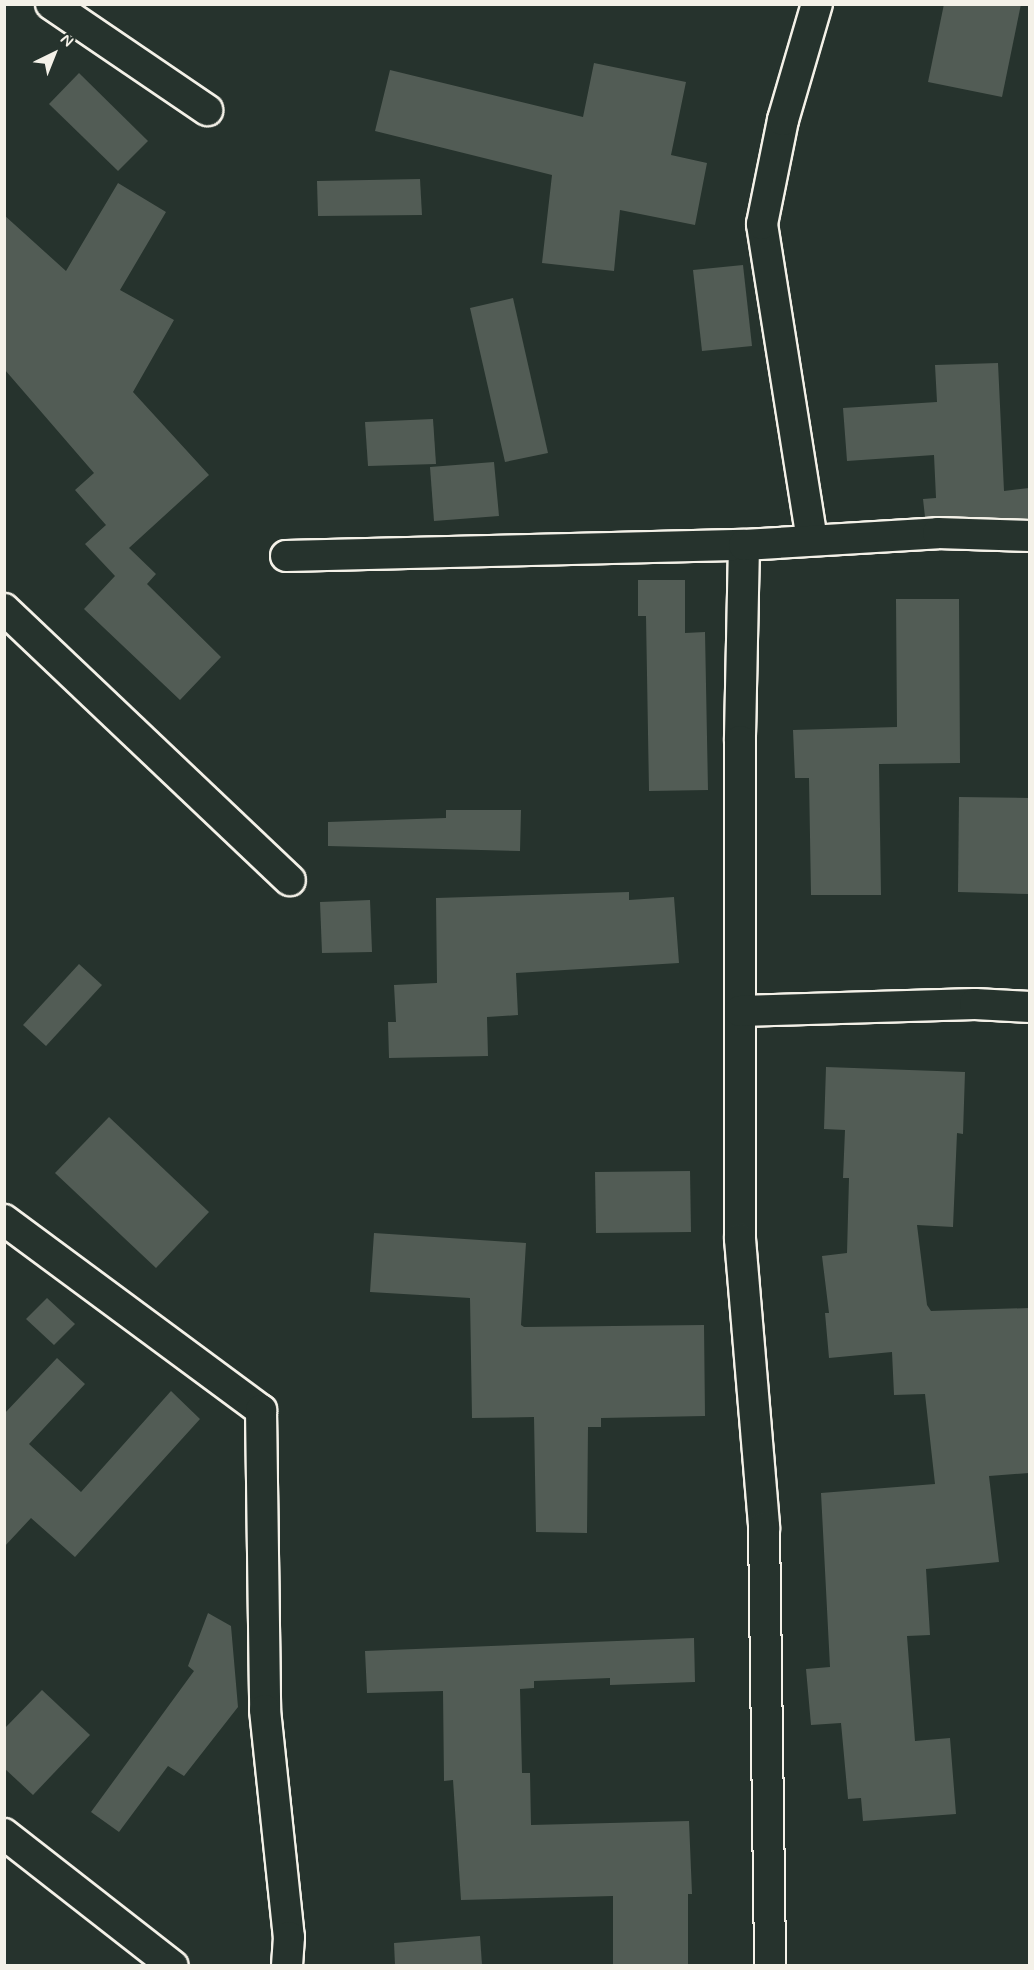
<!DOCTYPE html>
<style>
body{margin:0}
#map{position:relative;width:1034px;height:1970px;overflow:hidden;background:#26332d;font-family:Mynerve,sans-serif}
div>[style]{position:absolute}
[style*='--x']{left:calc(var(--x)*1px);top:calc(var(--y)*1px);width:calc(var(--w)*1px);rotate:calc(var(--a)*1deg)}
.building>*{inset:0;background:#525c55}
.roads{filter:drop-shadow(2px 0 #f4f1e8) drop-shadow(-2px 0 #f4f1e8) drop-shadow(0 2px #f4f1e8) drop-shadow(0 -2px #f4f1e8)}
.minor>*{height:30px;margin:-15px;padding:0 15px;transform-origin:15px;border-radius:15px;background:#26332d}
span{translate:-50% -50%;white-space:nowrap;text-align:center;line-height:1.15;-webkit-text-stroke:5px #26332d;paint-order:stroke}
.frame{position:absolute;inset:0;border:6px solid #f4f1e8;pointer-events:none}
.north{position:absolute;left:24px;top:24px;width:60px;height:60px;-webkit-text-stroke:4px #26332d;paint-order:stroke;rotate:43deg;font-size:16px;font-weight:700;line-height:24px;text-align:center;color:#f4f1e8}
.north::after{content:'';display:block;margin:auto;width:21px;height:27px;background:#f4f1e8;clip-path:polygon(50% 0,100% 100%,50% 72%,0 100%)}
</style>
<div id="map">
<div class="building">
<i style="clip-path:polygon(944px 4px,1021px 4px,1002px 97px,928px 82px)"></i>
<i style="clip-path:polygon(594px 63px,686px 82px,671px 155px,707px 163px,695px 225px,620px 210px,614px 271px,542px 263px,552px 175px,375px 131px,390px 70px,583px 117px)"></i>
<i style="clip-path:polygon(79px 73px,148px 141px,118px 171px,49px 104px)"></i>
<i style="clip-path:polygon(420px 179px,422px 215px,318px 216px,317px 181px)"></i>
<i style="clip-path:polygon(118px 183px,166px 212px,120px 290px,174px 320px,133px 392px,209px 475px,129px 548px,156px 574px,147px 584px,221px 657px,180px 700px,84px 609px,115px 576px,85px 544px,106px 525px,75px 490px,94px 473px,5px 370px,4px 215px,66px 271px)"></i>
<i style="clip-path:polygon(743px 265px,752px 346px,702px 351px,693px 270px)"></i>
<i style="clip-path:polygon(513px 298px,548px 453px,505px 462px,470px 308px)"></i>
<i style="clip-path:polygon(998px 363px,1004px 491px,1029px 488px,1029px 519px,925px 517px,923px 499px,936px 498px,934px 455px,847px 461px,843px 408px,937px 402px,935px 365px)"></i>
<i style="clip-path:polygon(433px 419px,436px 464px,368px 466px,365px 422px)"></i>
<i style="clip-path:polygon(494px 462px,499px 516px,434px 521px,430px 467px)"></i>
<i style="clip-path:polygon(638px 580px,685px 580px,685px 633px,705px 632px,708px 790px,649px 791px,646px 616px,638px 616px)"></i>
<i style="clip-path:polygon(896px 599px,959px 599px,960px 763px,879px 764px,881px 895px,811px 895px,809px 778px,795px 778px,793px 730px,897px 727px)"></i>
<i style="clip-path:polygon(959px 797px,1029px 798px,1029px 894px,958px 892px)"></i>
<i style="clip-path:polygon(446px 810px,521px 810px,520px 851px,328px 846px,328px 822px,446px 818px)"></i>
<i style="clip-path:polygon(629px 892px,629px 900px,674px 897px,679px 963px,516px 973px,518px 1015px,487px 1017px,488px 1056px,389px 1058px,388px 1022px,396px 1022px,394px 985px,437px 983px,436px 898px)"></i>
<i style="clip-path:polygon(370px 900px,372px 952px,322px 953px,320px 902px)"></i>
<i style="clip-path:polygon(79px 964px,102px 985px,46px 1046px,23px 1025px)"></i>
<i style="clip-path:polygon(826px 1067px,965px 1072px,963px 1134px,957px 1133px,953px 1227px,917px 1225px,927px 1305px,931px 1311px,1029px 1308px,1029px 1473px,989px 1476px,999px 1562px,926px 1569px,930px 1635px,907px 1636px,915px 1741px,950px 1738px,956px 1814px,863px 1821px,861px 1798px,848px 1799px,841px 1723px,811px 1725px,806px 1669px,830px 1667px,821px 1493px,935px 1484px,925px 1394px,894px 1395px,892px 1352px,829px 1358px,825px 1313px,829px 1313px,822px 1256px,847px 1253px,849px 1178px,843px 1178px,845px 1130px,824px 1129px)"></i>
<i style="clip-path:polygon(109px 1117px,209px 1212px,156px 1268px,55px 1173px)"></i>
<i style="clip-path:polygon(690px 1171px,691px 1232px,596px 1233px,595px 1172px)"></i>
<i style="clip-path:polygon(374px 1233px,526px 1243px,521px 1325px,524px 1327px,704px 1325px,705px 1416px,601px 1418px,601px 1427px,588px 1427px,587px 1533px,536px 1532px,534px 1417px,472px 1418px,470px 1298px,370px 1292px)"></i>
<i style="clip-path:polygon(47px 1298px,75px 1324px,54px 1345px,26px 1319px)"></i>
<i style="clip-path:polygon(57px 1358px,85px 1384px,29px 1444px,81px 1492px,171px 1391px,200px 1419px,75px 1557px,31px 1518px,4px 1547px,4px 1414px)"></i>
<i style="clip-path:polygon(208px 1613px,231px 1626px,238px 1707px,184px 1776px,168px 1766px,119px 1832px,91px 1812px,194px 1671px,188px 1666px)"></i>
<i style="clip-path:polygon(694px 1638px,695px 1682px,610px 1685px,610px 1678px,534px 1681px,534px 1688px,520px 1689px,522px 1773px,530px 1773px,531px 1825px,689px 1821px,692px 1894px,688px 1894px,688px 1965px,613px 1965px,613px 1896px,461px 1900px,453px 1780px,444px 1781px,443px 1691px,367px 1693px,365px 1651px)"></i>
<i style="clip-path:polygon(42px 1690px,90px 1735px,33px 1795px,4px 1768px,4px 1729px)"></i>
<i style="clip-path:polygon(480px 1936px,482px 1965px,395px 1965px,394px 1943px)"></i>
</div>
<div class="roads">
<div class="minor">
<i style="--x:51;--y:4;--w:189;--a:34.2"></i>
<i style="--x:812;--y:540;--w:320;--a:-99"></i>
<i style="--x:762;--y:224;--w:106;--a:-78.6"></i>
<i style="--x:783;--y:120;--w:121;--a:-73.7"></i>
<i style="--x:744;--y:545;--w:196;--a:91.2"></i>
<i style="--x:740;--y:741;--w:498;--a:90"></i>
<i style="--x:740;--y:1239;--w:289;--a:85.2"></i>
<i style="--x:764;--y:1527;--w:439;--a:89.2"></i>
<i style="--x:286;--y:556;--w:458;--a:-1.4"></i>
<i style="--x:744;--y:545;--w:194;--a:-3.5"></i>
<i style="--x:938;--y:533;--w:92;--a:1.9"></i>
<i style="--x:4;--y:609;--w:394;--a:43.5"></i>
<i style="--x:740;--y:1011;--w:235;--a:-1.7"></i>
<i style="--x:975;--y:1004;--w:55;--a:3.1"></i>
<i style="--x:4;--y:1220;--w:320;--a:36.5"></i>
<i style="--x:261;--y:1410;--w:300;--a:89.2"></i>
<i style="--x:265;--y:1710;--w:228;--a:84"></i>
<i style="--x:289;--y:1937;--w:29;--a:94"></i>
<i style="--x:4;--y:1834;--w:214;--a:38"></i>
</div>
</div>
<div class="frame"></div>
<div class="north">N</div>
</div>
